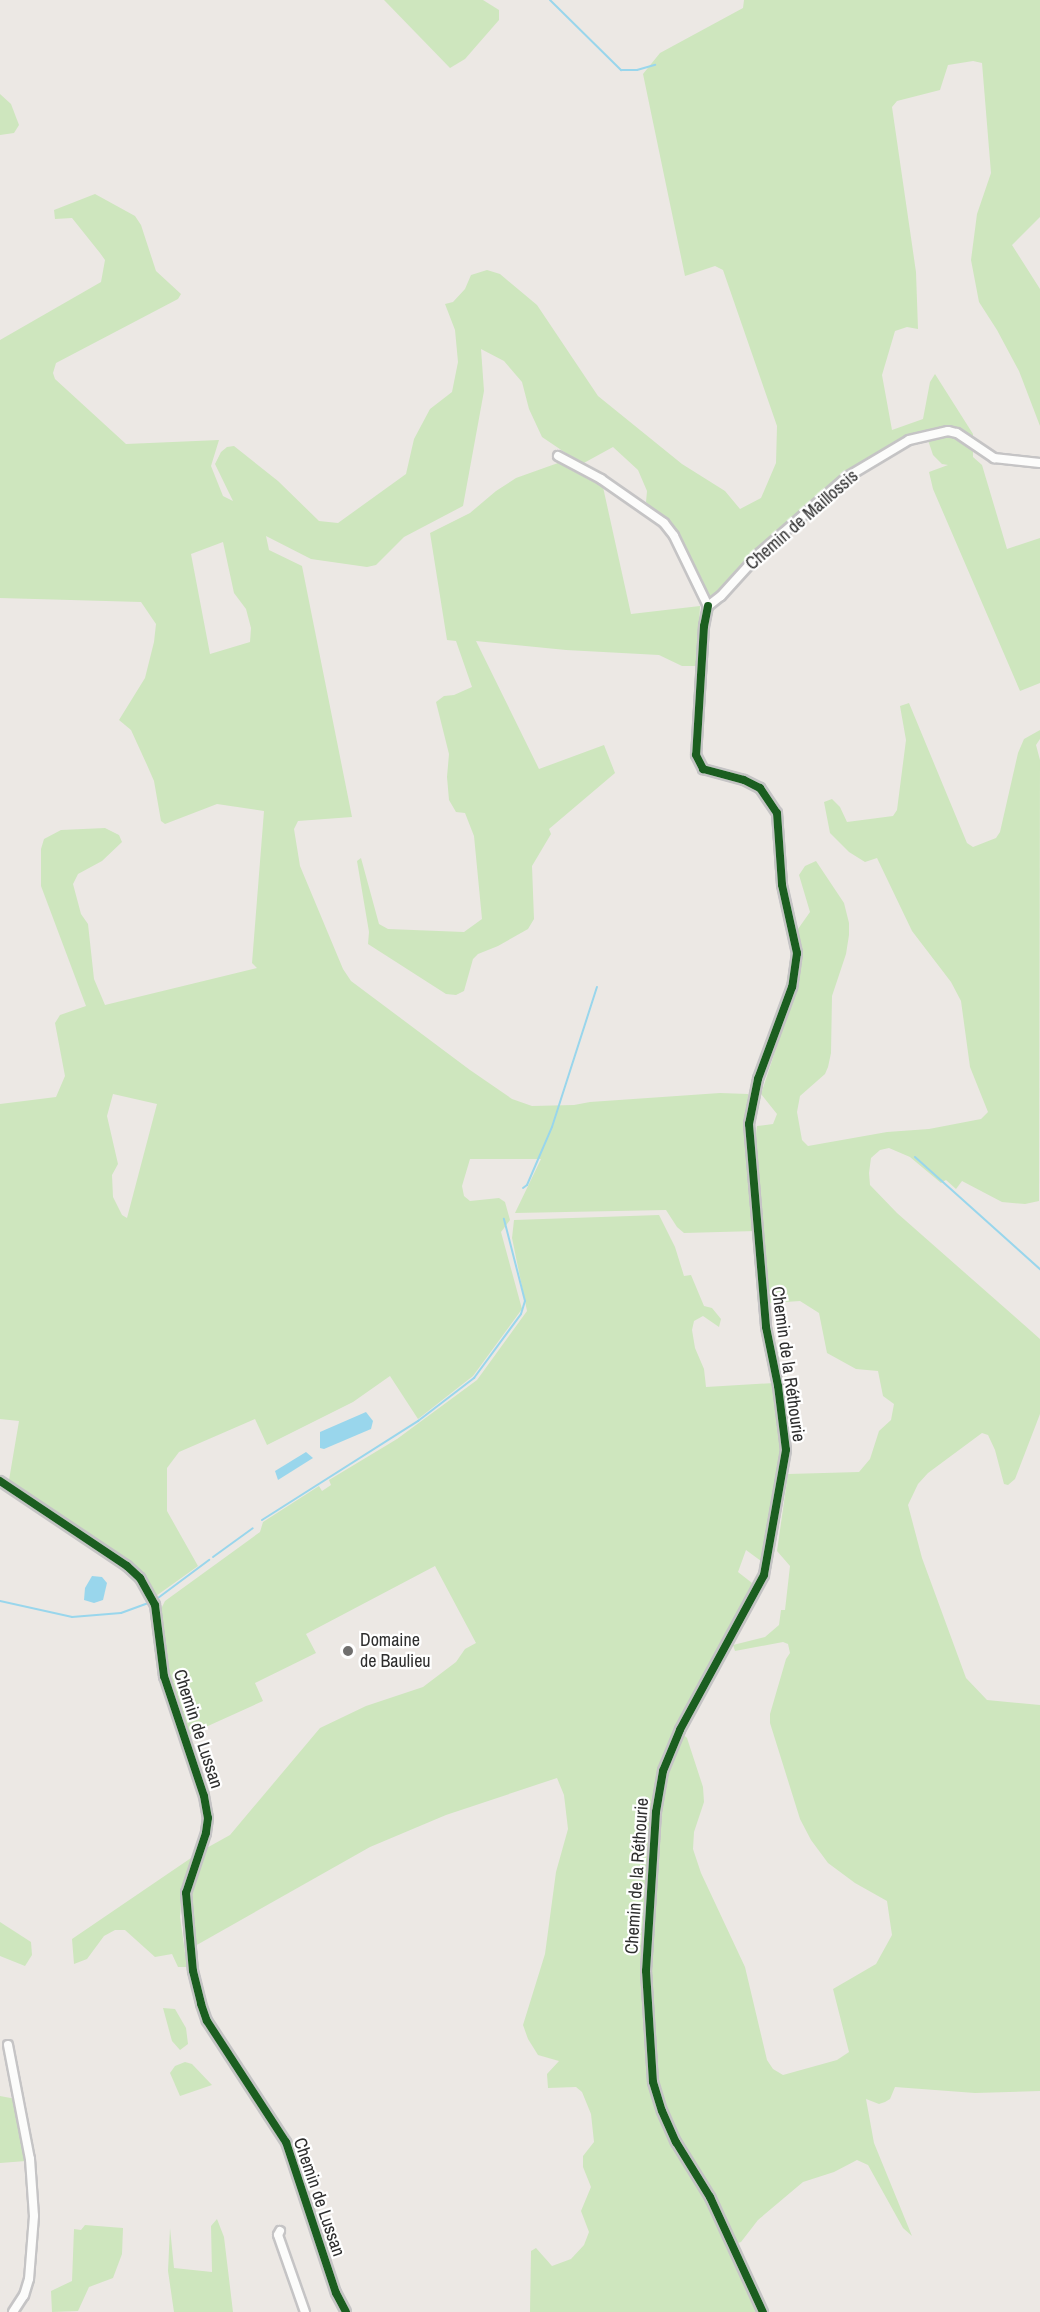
<!DOCTYPE html>
<meta charset="utf-8">
<style>
body{margin:0}
#map{position:relative;width:1040px;height:2312px;overflow:hidden;background:#ece8e4;font-family:"Archivo Narrow",sans-serif}
div>[style]{position:absolute}
[style*='--x']{left:calc(var(--x)*1px);top:calc(var(--y)*1px);width:calc(var(--w)*1px);rotate:calc(var(--a)*1deg)}
.green>*{inset:0;background:#cee6be}
.water>*{inset:0;background:#99d6ec}
.stream>*{height:2px;margin:-1px;padding:0 1px;transform-origin:1px;border-radius:1px;background:#99d6ec}
.roads{filter:drop-shadow(2px 0 #c5c4c5) drop-shadow(-2px 0 #c5c4c5) drop-shadow(0 2px #c5c4c5) drop-shadow(0 -2px #c5c4c5)}
.minor>*{height:8px;margin:-4px;padding:0 4px;transform-origin:4px;border-radius:4px;background:#fcfcfb}
.cycleway>*{height:8px;margin:-4px;padding:0 4px;transform-origin:4px;border-radius:4px;background:#1b5e20}
.dots>*{width:16px;height:16px;translate:-50% -50%;box-sizing:border-box;border:3px solid #fff;border-radius:50%}
span{translate:-50% -50%;white-space:nowrap;text-align:center;line-height:1.15;-webkit-text-stroke:4.5px #fff;paint-order:stroke}
.street-label{font-size:18px;color:#2e2e2e}
.poi-label{font-size:18px;color:#2e2e2e}
.left{translate:0 -50%;text-align:left}
</style>
<div id="map">
<div class="green">
<i style="clip-path:polygon(384px 0,483px 0,499px 10px,499px 20px,465px 59px,450px 68px)"></i>
<i style="clip-path:polygon(evenodd,744px 0,1040px 0,1040px 217px,1012px 245px,1040px 289px,1040px 426px,1019px 371px,997px 330px,979px 302px,971px 260px,977px 214px,991px 173px,982px 63px,973px 61px,948px 65px,940px 90px,897px 101px,892px 107px,916px 272px,918px 329px,907px 327px,895px 331px,882px 375px,892px 430px,923px 419px,930px 382px,935px 374px,973px 434px,973px 457px,982px 465px,1007px 549px,1040px 538px,1040px 683px,1020px 691px,933px 489px,929px 472px,948px 465px,942px 464px,933px 455px,925px 431px,907px 437px,859px 463px,761px 547px,716px 595px,708px 598px,677px 530px,646px 502px,647px 491px,638px 470px,613px 447px,582px 464px,542px 437px,529px 409px,522px 382px,504px 361px,481px 349px,484px 391px,463px 506px,404px 537px,376px 565px,367px 567px,311px 559px,266px 536px,269px 550px,302px 566px,352px 817px,298px 821px,294px 829px,300px 866px,343px 969px,351px 981px,470px 1070px,512px 1099px,532px 1106px,574px 1105px,590px 1102px,720px 1093px,748px 1094px,747px 1153px,754px 1194px,756px 1231px,684px 1233px,677px 1227px,666px 1210px,515px 1213px,541px 1159px,470px 1159px,462px 1186px,464px 1196px,470px 1201px,499px 1198px,505px 1202px,510px 1220px,501px 1232px,522px 1309px,473px 1376px,418px 1419px,390px 1376px,353px 1402px,267px 1445px,255px 1419px,179px 1452px,167px 1468px,167px 1511px,198px 1566px,156px 1596px,142px 1576px,8px 1486px,19px 1421px,0 1419px,0 1104px,56px 1097px,65px 1076px,55px 1023px,60px 1015px,86px 1006px,41px 886px,41px 849px,44px 839px,61px 830px,105px 828px,119px 835px,122px 842px,102px 861px,78px 874px,73px 884px,81px 914px,88px 924px,94px 979px,105px 1005px,257px 968px,252px 963px,264px 811px,217px 804px,165px 824px,161px 821px,154px 781px,147px 765px,131px 730px,119px 720px,145px 678px,154px 642px,156px 624px,141px 602px,0 598px,0 340px,101px 282px,105px 260px,100px 253px,72px 218px,55px 219px,54px 210px,95px 194px,135px 216px,141px 225px,156px 271px,181px 294px,178px 299px,56px 363px,53px 373px,55px 379px,126px 444px,219px 440px,211px 466px,223px 496px,233px 501px,215px 464px,221px 452px,227px 447px,234px 446px,278px 481px,319px 521px,338px 523px,406px 474px,414px 439px,430px 409px,452px 392px,458px 362px,455px 330px,445px 304px,453px 302px,465px 289px,471px 275px,487px 270px,500px 274px,537px 305px,598px 396px,682px 464px,725px 491px,740px 509px,761px 498px,776px 463px,777px 426px,723px 270px,715px 266px,685px 276px,643px 74px,660px 53px,743px 8px,744px 0,223px 542px,234px 593px,246px 609px,251px 628px,250px 642px,210px 654px,191px 554px,223px 542px,744px 0,113px 1094px,157px 1104px,127px 1218px,122px 1215px,113px 1197px,112px 1175px,118px 1164px,107px 1116px,113px 1094px)"></i>
<i style="clip-path:polygon(0 94px,11px 104px,19px 125px,14px 133px,0 135px)"></i>
<i style="clip-path:polygon(558px 463px,603px 487px,631px 614px,700px 606px,697px 666px,682px 666px,659px 655px,566px 650px,476px 641px,539px 769px,604px 745px,615px 773px,549px 829px,551px 834px,532px 866px,534px 919px,528px 929px,498px 946px,478px 954px,473px 959px,464px 991px,456px 995px,446px 994px,368px 944px,369px 932px,357px 861px,361px 858px,379px 924px,388px 929px,464px 932px,482px 919px,474px 836px,465px 813px,456px 812px,449px 800px,447px 777px,449px 754px,436px 702px,444px 696px,454px 695px,472px 687px,456px 641px,447px 640px,430px 533px,470px 513px,496px 491px,516px 478px)"></i>
<i style="clip-path:polygon(909px 703px,967px 843px,973px 847px,996px 838px,1000px 832px,1018px 753px,1024px 739px,1040px 730px,1040px 739px,1036px 745px,1040px 760px,1039px 1201px,1025px 1204px,1002px 1202px,962px 1181px,956px 1189px,946px 1180px,941px 1183px,910px 1157px,889px 1148px,880px 1150px,871px 1158px,869px 1173px,870px 1185px,897px 1213px,1040px 1339px,1040px 1414px,1015px 1479px,1008px 1485px,1004px 1484px,995px 1450px,988px 1435px,982px 1433px,928px 1473px,918px 1484px,908px 1505px,922px 1558px,966px 1678px,987px 1700px,1040px 1705px,1040px 2091px,975px 2093px,895px 2087px,890px 2099px,885px 2102px,879px 2104px,866px 2099px,874px 2143px,912px 2236px,903px 2228px,868px 2165px,857px 2160px,834px 2172px,803px 2182px,758px 2220px,741px 2242px,726px 2247px,757px 2312px,530px 2312px,531px 2251px,536px 2248px,552px 2266px,571px 2259px,584px 2245px,589px 2232px,581px 2211px,591px 2187px,583px 2167px,583px 2156px,594px 2142px,591px 2114px,582px 2092px,576px 2087px,548px 2088px,547px 2074px,559px 2061px,538px 2055px,528px 2039px,523px 2025px,545px 1954px,556px 1872px,568px 1829px,564px 1795px,557px 1778px,446px 1815px,370px 1847px,195px 1946px,190px 1897px,203px 1850px,230px 1835px,320px 1728px,366px 1706px,423px 1687px,456px 1662px,465px 1649px,476px 1643px,435px 1566px,306px 1634px,316px 1653px,255px 1683px,263px 1701px,188px 1735px,168px 1674px,161px 1609px,165px 1601px,260px 1532px,263px 1522px,319px 1486px,322px 1491px,331px 1485px,329px 1480px,397px 1439px,477px 1380px,527px 1311px,512px 1238px,514px 1220px,659px 1215px,675px 1247px,684px 1276px,691px 1275px,704px 1306px,712px 1308px,721px 1319px,719px 1327px,703px 1316px,694px 1321px,692px 1330px,695px 1348px,704px 1369px,706px 1387px,774px 1383px,782px 1448px,767px 1544px,761px 1561px,746px 1550px,738px 1572px,752px 1583px,735px 1624px,676px 1728px,687px 1738px,703px 1787px,704px 1802px,694px 1832px,693px 1849px,701px 1873px,745px 1967px,767px 2060px,773px 2069px,783px 2075px,837px 2060px,849px 2052px,833px 1989px,876px 1964px,892px 1935px,887px 1901px,855px 1883px,828px 1863px,811px 1840px,800px 1819px,770px 1723px,770px 1714px,786px 1659px,790px 1653px,788px 1644px,783px 1642px,735px 1651px,733px 1645px,765px 1637px,779px 1625px,781px 1610px,785px 1610px,790px 1566px,777px 1551px,788px 1474px,859px 1472px,870px 1459px,879px 1431px,891px 1420px,894px 1404px,883px 1396px,878px 1371px,856px 1369px,827px 1353px,819px 1313px,800px 1301px,770px 1303px,755px 1141px,757px 1126px,773px 1124px,777px 1114px,761px 1094px,795px 991px,801px 956px,798px 929px,810px 912px,799px 875px,805px 866px,816px 861px,844px 903px,849px 923px,849px 935px,846px 954px,832px 996px,831px 1053px,828px 1067px,825px 1074px,800px 1096px,797px 1112px,802px 1140px,808px 1146px,887px 1132px,929px 1129px,981px 1119px,988px 1112px,970px 1067px,961px 1001px,951px 982px,912px 931px,877px 858px,865px 862px,849px 852px,830px 833px,824px 802px,832px 799px,840px 807px,847px 822px,893px 816px,897px 810px,906px 740px,900px 706px)"></i>
<i style="clip-path:polygon(191px 1858px,182px 1893px,180px 1917px,187px 1967px,178px 1967px,172px 1954px,155px 1957px,125px 1930px,115px 1930px,104px 1936px,87px 1959px,74px 1964px,72px 1939px)"></i>
<i style="clip-path:polygon(0 1922px,31px 1942px,32px 1955px,25px 1966px,0 1956px)"></i>
<i style="clip-path:polygon(163px 2008px,175px 2009px,186px 2028px,188px 2044px,180px 2050px,172px 2041px)"></i>
<i style="clip-path:polygon(185px 2062px,192px 2064px,212px 2085px,180px 2096px,170px 2073px,175px 2066px)"></i>
<i style="clip-path:polygon(0 2096px,16px 2099px,26px 2161px,0 2163px)"></i>
<i style="clip-path:polygon(217px 2219px,224px 2237px,233px 2312px,174px 2312px,168px 2271px,170px 2228px,174px 2268px,212px 2272px,211px 2226px)"></i>
<i style="clip-path:polygon(85px 2225px,123px 2228px,122px 2254px,113px 2278px,89px 2287px,78px 2311px,52px 2312px,51px 2291px,72px 2281px,74px 2229px,81px 2230px)"></i>
</div>
<div class="water">
<i style="clip-path:polygon(366px 1412px,373px 1421px,371px 1429px,324px 1449px,320px 1448px,320px 1432px)"></i>
<i style="clip-path:polygon(306px 1452px,313px 1458px,278px 1480px,275px 1471px)"></i>
<i style="clip-path:polygon(92px 1576px,102px 1577px,107px 1583px,103px 1600px,94px 1603px,84px 1600px,85px 1588px)"></i>
</div>
<div class="stream">
<i style="--x:550;--y:0;--w:100;--a:44.6"></i>
<i style="--x:621;--y:70;--w:16;--a:0"></i>
<i style="--x:637;--y:70;--w:19;--a:-16"></i>
<i style="--x:915;--y:1157;--w:168;--a:41.9"></i>
<i style="--x:523;--y:1188;--w:5;--a:-37"></i>
<i style="--x:527;--y:1185;--w:63;--a:-66.7"></i>
<i style="--x:552;--y:1127;--w:147;--a:-72.2"></i>
<i style="--x:262;--y:1520;--w:185;--a:-32.4"></i>
<i style="--x:418;--y:1421;--w:71;--a:-37.5"></i>
<i style="--x:474;--y:1378;--w:79;--a:-53.7"></i>
<i style="--x:521;--y:1314;--w:14;--a:-73"></i>
<i style="--x:525;--y:1301;--w:85;--a:-104.4"></i>
<i style="--x:213;--y:1557;--w:49;--a:-35.9"></i>
<i style="--x:158;--y:1598;--w:64;--a:-36.7"></i>
<i style="--x:0;--y:1601;--w:74;--a:12.5"></i>
<i style="--x:72;--y:1617;--w:49;--a:-4.7"></i>
<i style="--x:121;--y:1613;--w:32;--a:-20"></i>
</div>
<div class="roads">
<div class="minor">
<i style="--x:558;--y:456;--w:49;--a:28.1"></i>
<i style="--x:601;--y:479;--w:77;--a:34.9"></i>
<i style="--x:664;--y:523;--w:16;--a:52"></i>
<i style="--x:674;--y:536;--w:78;--a:64.1"></i>
<i style="--x:708;--y:606;--w:20;--a:101"></i>
<i style="--x:704;--y:626;--w:129;--a:93.5"></i>
<i style="--x:696;--y:755;--w:16;--a:63"></i>
<i style="--x:703;--y:769;--w:42;--a:15"></i>
<i style="--x:744;--y:780;--w:18;--a:27"></i>
<i style="--x:760;--y:788;--w:30;--a:56"></i>
<i style="--x:777;--y:813;--w:72;--a:86"></i>
<i style="--x:782;--y:885;--w:70;--a:77.6"></i>
<i style="--x:797;--y:953;--w:34;--a:98"></i>
<i style="--x:792;--y:987;--w:98;--a:110.3"></i>
<i style="--x:758;--y:1079;--w:46;--a:101.3"></i>
<i style="--x:749;--y:1124;--w:204;--a:85.2"></i>
<i style="--x:766;--y:1327;--w:60;--a:78.5"></i>
<i style="--x:778;--y:1386;--w:64;--a:82.9"></i>
<i style="--x:786;--y:1450;--w:127;--a:100"></i>
<i style="--x:764;--y:1575;--w:176;--a:118.5"></i>
<i style="--x:680;--y:1730;--w:44;--a:112.5"></i>
<i style="--x:663;--y:1771;--w:42;--a:99.7"></i>
<i style="--x:656;--y:1812;--w:159;--a:93.6"></i>
<i style="--x:646;--y:1971;--w:111;--a:86.4"></i>
<i style="--x:653;--y:2082;--w:30;--a:73"></i>
<i style="--x:662;--y:2111;--w:34;--a:66"></i>
<i style="--x:676;--y:2142;--w:65;--a:58.3"></i>
<i style="--x:710;--y:2197;--w:127;--a:65.3"></i>
<i style="--x:708;--y:606;--w:16;--a:-38"></i>
<i style="--x:721;--y:596;--w:58;--a:-47.8"></i>
<i style="--x:760;--y:553;--w:116;--a:-41.1"></i>
<i style="--x:847;--y:477;--w:72;--a:-30.8"></i>
<i style="--x:909;--y:440;--w:40;--a:-13"></i>
<i style="--x:948;--y:431;--w:9;--a:13"></i>
<i style="--x:957;--y:433;--w:45;--a:34"></i>
<i style="--x:994;--y:458;--w:46;--a:6.2"></i>
<i style="--x:0;--y:1481;--w:153;--a:33.8"></i>
<i style="--x:127;--y:1566;--w:18;--a:43"></i>
<i style="--x:140;--y:1578;--w:31;--a:61"></i>
<i style="--x:155;--y:1605;--w:72;--a:82.8"></i>
<i style="--x:164;--y:1676;--w:126;--a:71.6"></i>
<i style="--x:204;--y:1796;--w:22;--a:80"></i>
<i style="--x:208;--y:1818;--w:15;--a:98"></i>
<i style="--x:206;--y:1833;--w:63;--a:108.4"></i>
<i style="--x:186;--y:1893;--w:78;--a:84.9"></i>
<i style="--x:193;--y:1971;--w:34;--a:76"></i>
<i style="--x:201;--y:2004;--w:18;--a:71"></i>
<i style="--x:207;--y:2021;--w:145;--a:56.9"></i>
<i style="--x:286;--y:2142;--w:159;--a:71.7"></i>
<i style="--x:336;--y:2293;--w:21;--a:62"></i>
<i style="--x:8;--y:2045;--w:116;--a:79.1"></i>
<i style="--x:30;--y:2159;--w:57;--a:86"></i>
<i style="--x:34;--y:2216;--w:63;--a:94.5"></i>
<i style="--x:29;--y:2279;--w:17;--a:107"></i>
<i style="--x:24;--y:2295;--w:20;--a:123"></i>
<i style="--x:280;--y:2231;--w:4;--a:117"></i>
<i style="--x:278;--y:2235;--w:82;--a:70.7"></i>
</div>
</div>
<div class="cycleway">
<i style="--x:708;--y:606;--w:20;--a:101"></i>
<i style="--x:704;--y:626;--w:129;--a:93.5"></i>
<i style="--x:696;--y:755;--w:16;--a:63"></i>
<i style="--x:703;--y:769;--w:42;--a:15"></i>
<i style="--x:744;--y:780;--w:18;--a:27"></i>
<i style="--x:760;--y:788;--w:30;--a:56"></i>
<i style="--x:777;--y:813;--w:72;--a:86"></i>
<i style="--x:782;--y:885;--w:70;--a:77.6"></i>
<i style="--x:797;--y:953;--w:34;--a:98"></i>
<i style="--x:792;--y:987;--w:98;--a:110.3"></i>
<i style="--x:758;--y:1079;--w:46;--a:101.3"></i>
<i style="--x:749;--y:1124;--w:204;--a:85.2"></i>
<i style="--x:766;--y:1327;--w:60;--a:78.5"></i>
<i style="--x:778;--y:1386;--w:64;--a:82.9"></i>
<i style="--x:786;--y:1450;--w:127;--a:100"></i>
<i style="--x:764;--y:1575;--w:176;--a:118.5"></i>
<i style="--x:680;--y:1730;--w:44;--a:112.5"></i>
<i style="--x:663;--y:1771;--w:42;--a:99.7"></i>
<i style="--x:656;--y:1812;--w:159;--a:93.6"></i>
<i style="--x:646;--y:1971;--w:111;--a:86.4"></i>
<i style="--x:653;--y:2082;--w:30;--a:73"></i>
<i style="--x:662;--y:2111;--w:34;--a:66"></i>
<i style="--x:676;--y:2142;--w:65;--a:58.3"></i>
<i style="--x:710;--y:2197;--w:127;--a:65.3"></i>
<i style="--x:0;--y:1481;--w:153;--a:33.8"></i>
<i style="--x:127;--y:1566;--w:18;--a:43"></i>
<i style="--x:140;--y:1578;--w:31;--a:61"></i>
<i style="--x:155;--y:1605;--w:72;--a:82.8"></i>
<i style="--x:164;--y:1676;--w:126;--a:71.6"></i>
<i style="--x:204;--y:1796;--w:22;--a:80"></i>
<i style="--x:208;--y:1818;--w:15;--a:98"></i>
<i style="--x:206;--y:1833;--w:63;--a:108.4"></i>
<i style="--x:186;--y:1893;--w:78;--a:84.9"></i>
<i style="--x:193;--y:1971;--w:34;--a:76"></i>
<i style="--x:201;--y:2004;--w:18;--a:71"></i>
<i style="--x:207;--y:2021;--w:145;--a:56.9"></i>
<i style="--x:286;--y:2142;--w:159;--a:71.7"></i>
<i style="--x:336;--y:2293;--w:21;--a:62"></i>
</div>
<div class="dots">
<i style="left:348px;top:1651px;background:#706f6e"></i>
</div>
<div class="street-label">
<span style="left:802px;top:520px;rotate:-41deg">Chemin de Maillossis</span>
<span style="left:788px;top:1364px;rotate:82deg">Chemin de la Réthourie</span>
<span style="left:198px;top:1729px;rotate:72deg">Chemin de Lussan</span>
<span style="left:637px;top:1876px;rotate:-86deg">Chemin de la Réthourie</span>
<span style="left:319px;top:2197px;rotate:71deg">Chemin de Lussan</span>
</div>
<div class="poi-label">
<span class="left" style="left:360px;top:1651px">Domaine<br>de Baulieu</span>
</div>
</div>
